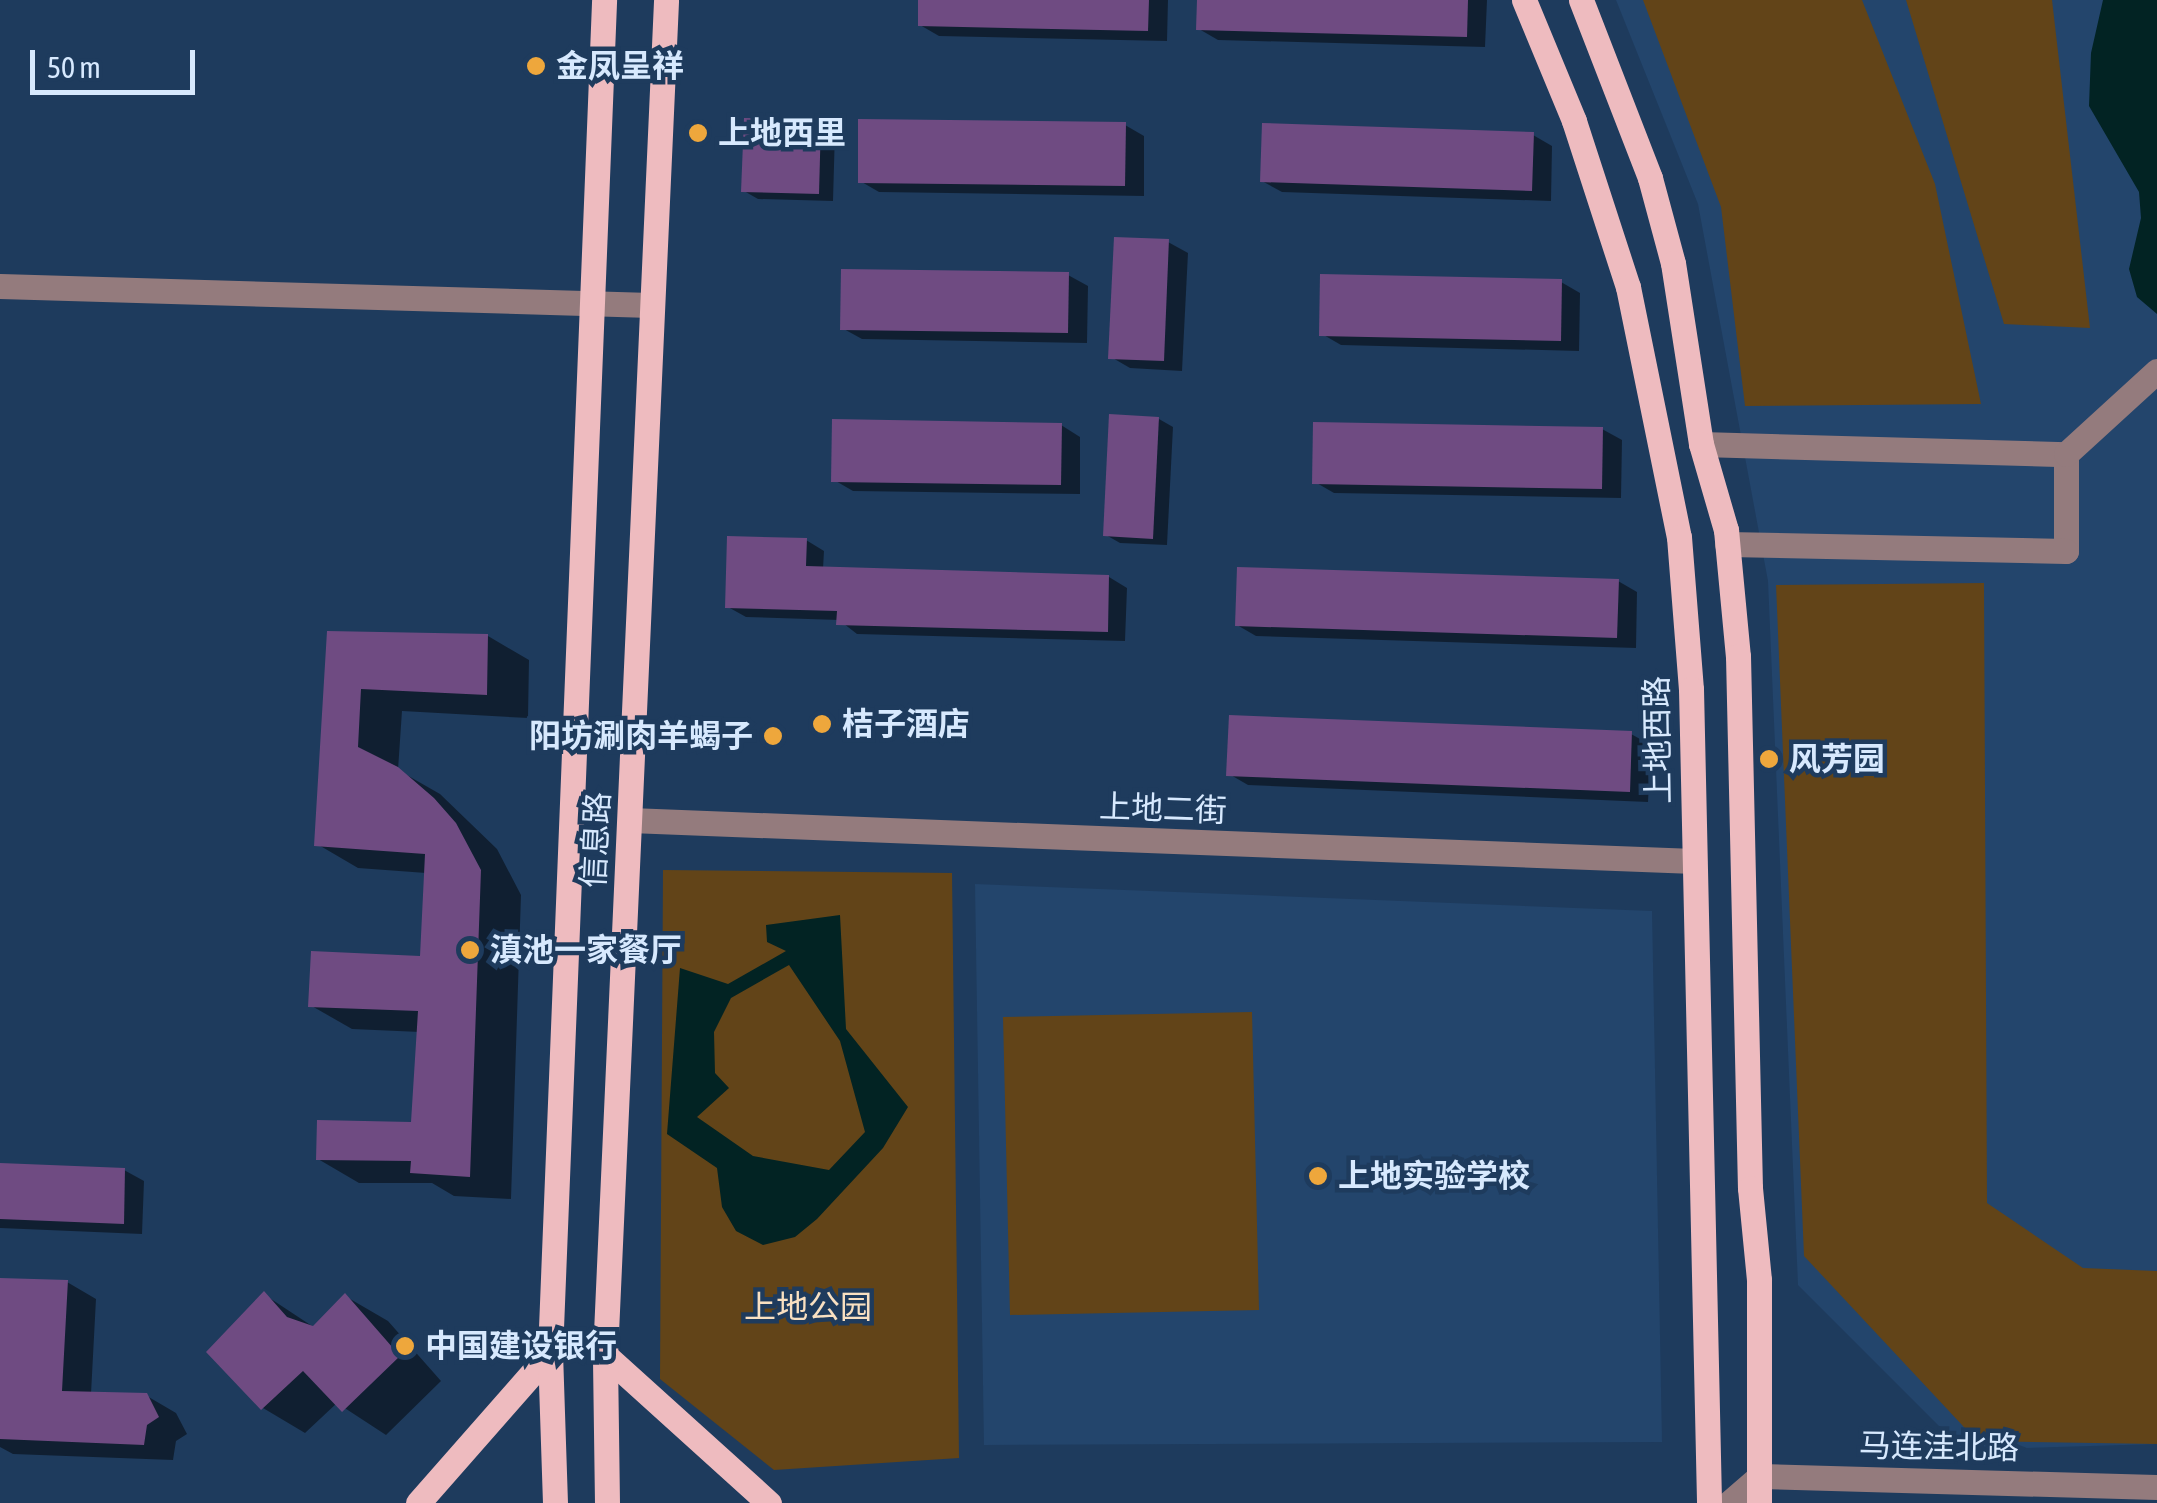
<!DOCTYPE html>
<meta charset="utf-8">
<style>
body{margin:0}
#map{position:relative;width:2157px;height:1503px;overflow:hidden;background:#1e3b5d;font-family:"Asap Condensed","Noto Sans SC",sans-serif}
div>[style]{position:absolute}
[style*='--x']{left:calc(var(--x)*1px);top:calc(var(--y)*1px);width:calc(var(--w)*1px);rotate:calc(var(--a)*1deg)}
.built>*{inset:0;background:#23456c}
.green>*{inset:0;background:#624418}
.water>*{inset:0;background:#022323}
.shadow>*{inset:0;background:#0007}
.building>*{inset:0;background:#6f4b82}
.minor>*{height:25px;margin:-12.5px;padding:0 12.5px;transform-origin:12.5px;border-radius:12.5px;background:#947b7d}
.major>*{height:25px;margin:-12.5px;padding:0 12.5px;transform-origin:12.5px;border-radius:12.5px;background:#eebbbf}
.dots>*{width:28px;height:28px;translate:-50% -50%;box-sizing:border-box;border:5px solid #1e3b5d;border-radius:50%}
span{translate:-50% -50%;white-space:nowrap;text-align:center;line-height:1.15;-webkit-text-stroke:9px #1e3b5d;paint-order:stroke}
.poi-label{font-size:32px;color:#d7e9fe;font-weight:700}
.left{translate:0 -50%;text-align:left}
.right{translate:-100% -50%;text-align:right}
.street-label{font-size:32px;color:#d7e9fe}
.park-label{font-size:32px;color:#f9e0c1}
.scale{position:absolute;left:30px;top:50px;width:165px;height:45px;box-sizing:border-box;border:5px solid #d7e9fe;border-top:0;padding-left:12px;font-size:30px;line-height:35px;white-space:nowrap;color:#d7e9fe;-webkit-text-stroke:8px #1e3b5d;paint-order:stroke}
</style>
<div id="map">
<div class="built">
<i style="clip-path:polygon(1616px 0,2157px 0,2157px 1444px,1963px 1450px,1798px 1285px,1768px 581px,1698px 204px)"></i>
<i style="clip-path:polygon(975px 884px,1652px 911px,1662px 1442px,984px 1445px)"></i>
</div>
<div class="green">
<i style="clip-path:polygon(1643px 0,1862px 0,1935px 184px,1981px 404px,1745px 406px,1721px 207px)"></i>
<i style="clip-path:polygon(1906px 0,2052px 0,2090px 328px,2004px 324px)"></i>
<i style="clip-path:polygon(1984px 583px,1987px 1203px,2083px 1268px,2157px 1271px,2157px 1444px,1977px 1441px,1804px 1256px,1776px 585px)"></i>
<i style="clip-path:polygon(663px 870px,952px 873px,959px 1458px,774px 1470px,660px 1379px)"></i>
<i style="clip-path:polygon(1252px 1012px,1259px 1310px,1010px 1315px,1003px 1017px)"></i>
</div>
<div class="water">
<i style="clip-path:polygon(2103px 0,2157px 0,2157px 314px,2137px 297px,2129px 269px,2141px 218px,2139px 192px,2089px 106px,2091px 53px)"></i>
<i style="clip-path:polygon(evenodd,840px 915px,846px 1029px,908px 1107px,883px 1148px,817px 1219px,795px 1237px,763px 1245px,736px 1231px,722px 1207px,717px 1168px,667px 1134px,680px 968px,728px 984px,786px 951px,767px 942px,766px 925px,840px 915px,789px 965px,840px 1041px,865px 1132px,829px 1170px,753px 1156px,697px 1117px,729px 1088px,715px 1073px,714px 1032px,731px 998px,789px 965px)"></i>
</div>
<div class="shadow">
<i style="clip-path:polygon(920px 0,1168px 0,1167px 41px,939px 36px,920px 25px)"></i>
<i style="clip-path:polygon(1199px 0,1487px 0,1485px 47px,1218px 40px,1199px 29px)"></i>
<i style="clip-path:polygon(821px 123px,835px 131px,833px 201px,758px 199px,744px 191px)"></i>
<i style="clip-path:polygon(1125px 125px,1144px 136px,1144px 196px,879px 192px,860px 181px)"></i>
<i style="clip-path:polygon(1533px 135px,1552px 146px,1551px 201px,1282px 192px,1262px 181px)"></i>
<i style="clip-path:polygon(1168px 242px,1188px 253px,1182px 371px,1130px 368px,1111px 357px)"></i>
<i style="clip-path:polygon(1068px 275px,1088px 286px,1087px 343px,862px 339px,842px 328px)"></i>
<i style="clip-path:polygon(1561px 282px,1580px 293px,1579px 351px,1341px 345px,1322px 334px)"></i>
<i style="clip-path:polygon(1159px 419px,1173px 427px,1167px 545px,1120px 543px,1106px 535px)"></i>
<i style="clip-path:polygon(1061px 425px,1080px 437px,1080px 494px,853px 491px,834px 480px)"></i>
<i style="clip-path:polygon(1602px 429px,1622px 440px,1621px 498px,1334px 493px,1315px 482px)"></i>
<i style="clip-path:polygon(806px 540px,824px 551px,823px 569px,1109px 577px,1127px 588px,1125px 641px,857px 634px,839px 620px,746px 617px,728px 607px)"></i>
<i style="clip-path:polygon(1618px 581px,1637px 592px,1636px 648px,1256px 636px,1237px 625px)"></i>
<i style="clip-path:polygon(329px 633px,488px 636px,529px 660px,528px 718px,402px 711px,398px 770px,440px 794px,497px 849px,521px 895px,511px 1199px,454px 1196px,432px 1183px,359px 1183px,318px 1159px,413px 1124px,420px 1032px,352px 1029px,310px 1005px,422px 958px,426px 873px,358px 868px,317px 844px)"></i>
<i style="clip-path:polygon(1631px 734px,1651px 745px,1648px 802px,1248px 785px,1229px 774px)"></i>
<i style="clip-path:polygon(0 1165px,124px 1170px,144px 1181px,142px 1234px,0 1228px)"></i>
<i style="clip-path:polygon(0 1280px,67px 1282px,96px 1299px,91px 1394px,147px 1396px,176px 1413px,187px 1434px,176px 1441px,173px 1460px,13px 1454px,0 1447px)"></i>
<i style="clip-path:polygon(265px 1295px,315px 1328px,345px 1296px,388px 1321px,441px 1381px,386px 1435px,337px 1403px,305px 1433px,263px 1408px)"></i>
</div>
<div class="building">
<i style="clip-path:polygon(918px 0,1149px 0,1148px 31px,918px 26px)"></i>
<i style="clip-path:polygon(1197px 0,1468px 0,1467px 37px,1196px 30px)"></i>
<i style="clip-path:polygon(744px 118px,821px 120px,819px 194px,741px 192px)"></i>
<i style="clip-path:polygon(858px 119px,1126px 122px,1125px 186px,858px 183px)"></i>
<i style="clip-path:polygon(1262px 123px,1534px 132px,1532px 191px,1260px 182px)"></i>
<i style="clip-path:polygon(1114px 237px,1169px 239px,1164px 361px,1108px 359px)"></i>
<i style="clip-path:polygon(841px 269px,1069px 272px,1068px 333px,840px 330px)"></i>
<i style="clip-path:polygon(1320px 274px,1562px 279px,1561px 341px,1319px 336px)"></i>
<i style="clip-path:polygon(1109px 414px,1159px 417px,1153px 539px,1103px 536px)"></i>
<i style="clip-path:polygon(832px 419px,1062px 423px,1061px 485px,831px 482px)"></i>
<i style="clip-path:polygon(1313px 422px,1603px 427px,1602px 489px,1312px 484px)"></i>
<i style="clip-path:polygon(727px 536px,807px 538px,806px 566px,1109px 575px,1108px 632px,836px 625px,837px 611px,725px 608px)"></i>
<i style="clip-path:polygon(1237px 567px,1619px 579px,1617px 638px,1235px 626px)"></i>
<i style="clip-path:polygon(327px 631px,488px 634px,487px 695px,361px 689px,358px 747px,398px 767px,434px 798px,456px 823px,481px 870px,470px 1177px,410px 1173px,411px 1161px,316px 1160px,317px 1120px,411px 1122px,418px 1011px,308px 1007px,311px 951px,420px 956px,425px 854px,314px 846px)"></i>
<i style="clip-path:polygon(1229px 715px,1632px 731px,1630px 792px,1226px 776px)"></i>
<i style="clip-path:polygon(0 1163px,125px 1168px,124px 1224px,0 1219px)"></i>
<i style="clip-path:polygon(0 1278px,68px 1280px,62px 1391px,147px 1393px,159px 1417px,147px 1425px,144px 1445px,0 1439px)"></i>
<i style="clip-path:polygon(264px 1291px,287px 1317px,313px 1326px,345px 1293px,400px 1356px,342px 1412px,303px 1371px,261px 1410px,206px 1352px)"></i>
</div>
<div class="minor">
<i style="--x:0;--y:286;--w:651;--a:1.67"></i>
<i style="--x:1701;--y:444;--w:365;--a:1.6"></i>
<i style="--x:2066;--y:454;--w:97;--a:90"></i>
<i style="--x:2066;--y:551;--w:339;--a:-178.8"></i>
<i style="--x:2066;--y:454;--w:123;--a:-42.4"></i>
<i style="--x:630;--y:820;--w:1065;--a:2.21"></i>
<i style="--x:1729;--y:1503;--w:41;--a:-41.1"></i>
<i style="--x:1760;--y:1476;--w:397;--a:1.6"></i>
</div>
<div class="major">
<i style="--x:1524;--y:0;--w:131;--a:67.5"></i>
<i style="--x:1574;--y:121;--w:175;--a:72"></i>
<i style="--x:1628;--y:287;--w:255;--a:78.5"></i>
<i style="--x:1679;--y:537;--w:152;--a:85.5"></i>
<i style="--x:1691;--y:689;--w:814;--a:88.73"></i>
<i style="--x:1581;--y:0;--w:191;--a:68.8"></i>
<i style="--x:1650;--y:178;--w:88;--a:74.9"></i>
<i style="--x:1673;--y:263;--w:183;--a:81.2"></i>
<i style="--x:1701;--y:444;--w:90;--a:73.8"></i>
<i style="--x:1726;--y:530;--w:127;--a:84.6"></i>
<i style="--x:1738;--y:656;--w:532;--a:88.71"></i>
<i style="--x:1750;--y:1188;--w:92;--a:84.4"></i>
<i style="--x:1759;--y:1280;--w:223;--a:90"></i>
<i style="--x:605;--y:1355;--w:221;--a:42.1"></i>
<i style="--x:418;--y:1503;--w:200;--a:-48.7"></i>
<i style="--x:555;--y:1503;--w:150;--a:-91.9"></i>
<i style="--x:550;--y:1353;--w:1354;--a:-87.71"></i>
<i style="--x:607;--y:1503;--w:148;--a:-90.8"></i>
<i style="--x:605;--y:1355;--w:1356;--a:-87.42"></i>
</div>
<div class="dots">
<i style="left:536px;top:66px;background:#eea73c"></i>
<i style="left:698px;top:133px;background:#eea73c"></i>
<i style="left:822px;top:724px;background:#eea73c"></i>
<i style="left:773px;top:736px;background:#eea73c"></i>
<i style="left:1769px;top:759px;background:#eea73c"></i>
<i style="left:470px;top:950px;background:#eea73c"></i>
<i style="left:1318px;top:1176px;background:#eea73c"></i>
<i style="left:405px;top:1346px;background:#eea73c"></i>
</div>
<div class="poi-label">
<span class="left" style="left:556px;top:66px">金凤呈祥</span>
<span class="left" style="left:718px;top:133px">上地西里</span>
<span class="left" style="left:842px;top:724px">桔子酒店</span>
<span class="right" style="left:753px;top:736px">阳坊涮肉羊蝎子</span>
<span class="left" style="left:1789px;top:759px">风芳园</span>
<span class="left" style="left:490px;top:950px">滇池一家餐厅</span>
<span class="left" style="left:1338px;top:1176px">上地实验学校</span>
<span class="left" style="left:425px;top:1346px">中国建设银行</span>
</div>
<div class="street-label">
<span style="left:1658px;top:740px;rotate:-91deg">上地西路</span>
<span style="left:1163px;top:809px;rotate:2deg">上地二街</span>
<span style="left:596px;top:840px;rotate:-87deg">信息路</span>
<span style="left:1939px;top:1447px;rotate:1deg">马连洼北路</span>
</div>
<div class="park-label">
<span style="left:808px;top:1307px">上地公园</span>
</div>
<div class="scale">50 m</div>
</div>
